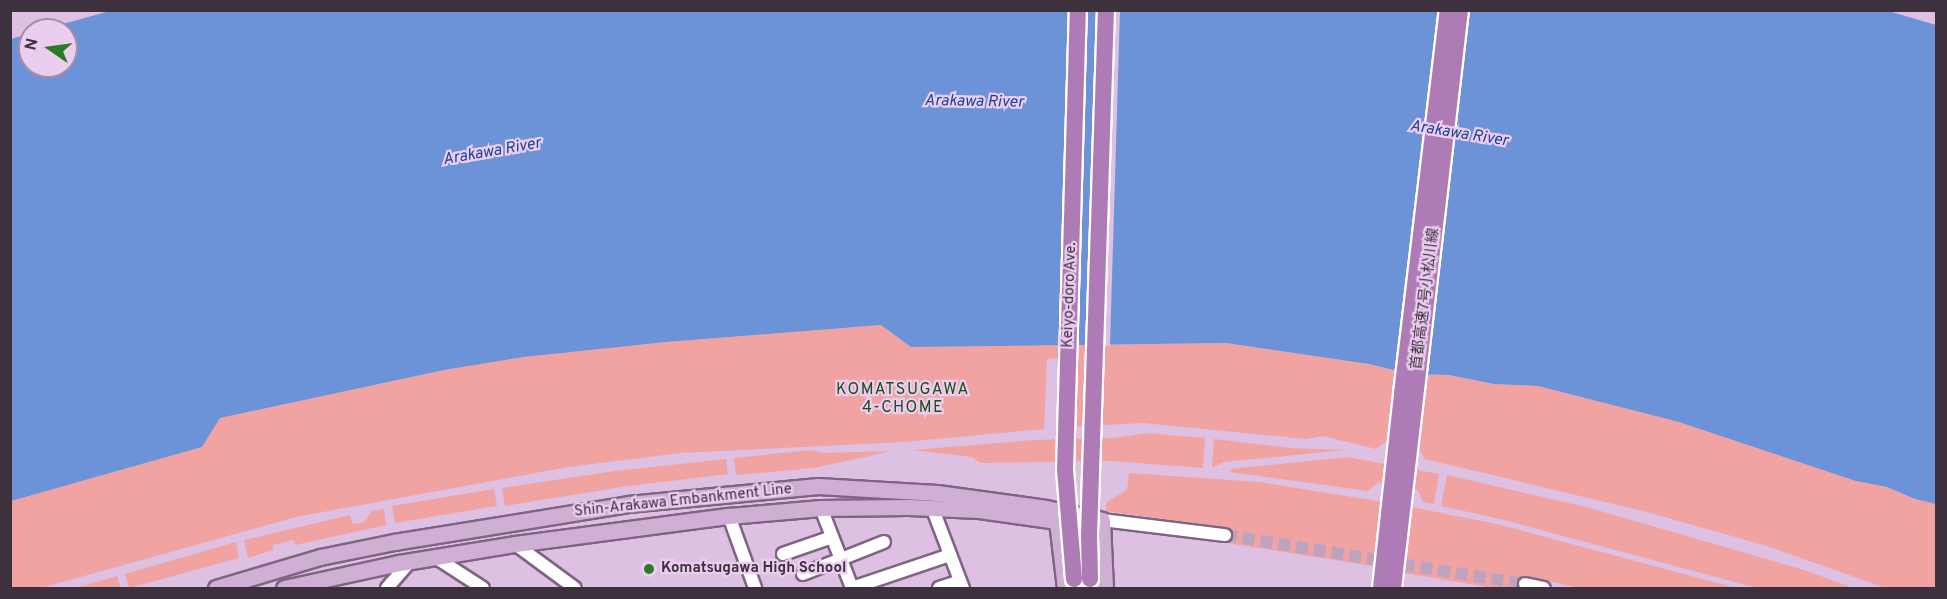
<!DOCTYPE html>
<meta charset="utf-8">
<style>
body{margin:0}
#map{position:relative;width:1947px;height:599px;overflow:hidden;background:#dec0e2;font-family:Overpass,"Noto Sans JP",sans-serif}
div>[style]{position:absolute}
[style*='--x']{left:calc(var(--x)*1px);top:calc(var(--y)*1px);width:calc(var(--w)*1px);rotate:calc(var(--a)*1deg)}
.green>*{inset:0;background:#f0a3a0}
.water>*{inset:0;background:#6c92d8}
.pier>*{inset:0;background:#dec0e2}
.minor-tunnel>*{height:12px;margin-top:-6px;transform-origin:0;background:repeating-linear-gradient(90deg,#bea3c1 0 12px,transparent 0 18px)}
.roads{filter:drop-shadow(2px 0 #7f6483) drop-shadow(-2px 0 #7f6483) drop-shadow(0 2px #7f6483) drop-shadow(0 -2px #7f6483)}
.minor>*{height:12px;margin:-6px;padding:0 6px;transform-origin:6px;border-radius:6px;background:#fff}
.major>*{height:15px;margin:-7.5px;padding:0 7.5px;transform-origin:7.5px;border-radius:7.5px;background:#cfb0d4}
.bridges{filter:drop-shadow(2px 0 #fff) drop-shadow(-2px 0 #fff) drop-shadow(0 2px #fff) drop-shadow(0 -2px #fff)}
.highway-bridge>*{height:16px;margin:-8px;padding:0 8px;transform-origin:8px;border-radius:8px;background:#af7bb7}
.dots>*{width:16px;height:16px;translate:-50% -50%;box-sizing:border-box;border:3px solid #ebcdef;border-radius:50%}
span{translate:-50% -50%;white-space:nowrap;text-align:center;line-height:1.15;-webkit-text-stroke:4.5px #ebcdef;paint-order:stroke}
.street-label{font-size:15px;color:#3d313e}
.poi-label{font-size:15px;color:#3d313e;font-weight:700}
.left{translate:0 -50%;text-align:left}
.water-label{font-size:16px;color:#194395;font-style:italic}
.neighbourhood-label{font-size:16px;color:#1b4d17;letter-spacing:1.5px}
.frame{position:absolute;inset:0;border:12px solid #3d313e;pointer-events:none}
.north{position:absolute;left:18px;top:18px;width:60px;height:60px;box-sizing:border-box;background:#ebcdef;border:2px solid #a58fa8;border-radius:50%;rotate:283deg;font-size:16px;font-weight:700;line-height:24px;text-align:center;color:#3d313e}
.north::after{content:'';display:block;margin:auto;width:21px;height:27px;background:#2b7a24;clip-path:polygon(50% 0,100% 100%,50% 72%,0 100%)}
</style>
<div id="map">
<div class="green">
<i style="clip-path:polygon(881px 325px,911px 347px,1226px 343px,1369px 364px,1410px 374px,1449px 375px,1494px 384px,1538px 386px,1679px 422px,1856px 481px,1887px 487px,1915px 499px,1936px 504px,1936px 588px,1886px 588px,1767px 546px,1647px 512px,1425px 459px,1393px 407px,1388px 440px,1376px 449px,1323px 436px,1306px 439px,1144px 423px,1063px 427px,1064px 358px,1047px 359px,1044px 429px,904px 442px,681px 453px,568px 467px,296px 517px,41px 588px,11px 588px,11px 501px,202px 447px,220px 418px,444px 370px,524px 357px,666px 342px)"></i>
<i style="clip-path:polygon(1148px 433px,1205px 438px,1203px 468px,1110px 461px,981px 463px,972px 457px,913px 450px,1034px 440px,1113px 438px)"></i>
<i style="clip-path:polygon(1214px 439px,1290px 448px,1345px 450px,1224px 462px,1212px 468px)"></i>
<i style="clip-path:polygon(811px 450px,824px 453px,892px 451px,814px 468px,736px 475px,734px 458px)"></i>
<i style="clip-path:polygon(1347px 457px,1439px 474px,1434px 504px,1423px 502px,1418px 490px,1378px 482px,1368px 491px,1230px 472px,1231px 469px)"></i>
<i style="clip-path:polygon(726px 459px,728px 474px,621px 487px,505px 506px,502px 488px,615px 471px)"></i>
<i style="clip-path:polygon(1129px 473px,1259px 482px,1396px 504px,1497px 524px,1736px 588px,1579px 588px,1522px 575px,1519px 588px,1493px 588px,1405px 573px,1402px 554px,1375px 550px,1373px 566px,1227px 543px,1229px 528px,1106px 511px,1107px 502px,1127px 490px)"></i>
<i style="clip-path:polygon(1447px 475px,1590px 508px,1804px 570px,1853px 588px,1757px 588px,1500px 519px,1441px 506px)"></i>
<i style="clip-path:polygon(494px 489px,497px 506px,395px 523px,392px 506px)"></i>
<i style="clip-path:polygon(384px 509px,386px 525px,300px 544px,296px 545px,293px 540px,273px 545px,273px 550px,248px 558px,244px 540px,350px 515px,353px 524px,364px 522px,372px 511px)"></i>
<i style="clip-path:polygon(236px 542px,239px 558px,129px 588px,125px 574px)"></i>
<i style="clip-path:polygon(117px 576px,121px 588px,76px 588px)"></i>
</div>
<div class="water">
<i style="clip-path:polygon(1885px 10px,1936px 25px,1936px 504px,1915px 499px,1887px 487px,1856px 481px,1679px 422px,1538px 386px,1494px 384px,1449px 375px,1410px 374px,1369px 364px,1226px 343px,911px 347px,881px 325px,666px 342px,524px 357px,444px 370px,220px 418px,202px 447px,11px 501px,11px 39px,30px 33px,30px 66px,66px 66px,66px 30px,41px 30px,110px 11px)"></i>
</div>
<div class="pier">
<i style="clip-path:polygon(1099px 11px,1120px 11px,1110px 346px,1089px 346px)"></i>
</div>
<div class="minor-tunnel">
<i style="--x:1225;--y:535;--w:304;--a:9.3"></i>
</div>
<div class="roads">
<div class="minor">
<i style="--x:932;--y:507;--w:87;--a:69.1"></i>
<i style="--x:821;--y:508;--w:86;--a:68.8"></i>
<i style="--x:729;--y:516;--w:77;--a:70.1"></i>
<i style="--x:1102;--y:520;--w:124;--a:7"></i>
<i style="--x:515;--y:544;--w:74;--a:36.3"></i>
<i style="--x:783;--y:554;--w:52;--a:-19.1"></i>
<i style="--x:435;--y:557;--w:57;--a:32.9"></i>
<i style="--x:803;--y:574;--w:87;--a:-21.6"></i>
<i style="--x:1525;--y:584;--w:19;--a:12"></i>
<i style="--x:387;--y:588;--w:35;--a:-49"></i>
<i style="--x:852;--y:588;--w:103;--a:-18.6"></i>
<i style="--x:939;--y:588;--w:22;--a:-18"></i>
</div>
<div class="major">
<i style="--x:1062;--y:513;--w:9;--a:122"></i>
<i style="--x:1057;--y:521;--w:67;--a:83.2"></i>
<i style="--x:216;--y:588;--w:109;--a:-16.6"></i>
<i style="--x:320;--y:557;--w:76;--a:-11.5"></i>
<i style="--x:394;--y:542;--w:237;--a:-9.2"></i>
<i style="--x:628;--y:504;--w:191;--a:-5.4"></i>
<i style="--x:818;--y:486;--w:119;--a:3.4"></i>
<i style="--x:937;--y:493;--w:110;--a:7.8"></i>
<i style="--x:1046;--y:508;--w:57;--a:12.1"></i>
<i style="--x:1102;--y:520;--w:68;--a:87.5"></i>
<i style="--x:284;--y:588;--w:118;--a:-12.3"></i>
<i style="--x:399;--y:563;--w:118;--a:-9.3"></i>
<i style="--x:515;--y:544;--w:216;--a:-7.5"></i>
<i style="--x:729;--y:516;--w:92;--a:-5"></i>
<i style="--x:821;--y:508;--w:87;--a:-0.7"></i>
<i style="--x:908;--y:507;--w:71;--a:2.4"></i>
<i style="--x:979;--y:510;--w:79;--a:8"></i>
<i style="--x:1057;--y:521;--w:20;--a:-9"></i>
</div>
</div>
<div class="bridges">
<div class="highway-bridge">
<i style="--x:1074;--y:579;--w:109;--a:-94.7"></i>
<i style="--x:1065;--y:470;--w:460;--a:-88.4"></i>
<i style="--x:1090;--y:579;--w:44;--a:-91.3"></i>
<i style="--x:1089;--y:535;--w:525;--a:-88.15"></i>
<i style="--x:1381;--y:588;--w:195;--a:-83.8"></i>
<i style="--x:1402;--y:394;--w:387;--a:-83.2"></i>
<i style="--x:1393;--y:588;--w:582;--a:-83.39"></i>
</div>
</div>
<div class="dots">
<i style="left:649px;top:569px;background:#2b7a24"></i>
</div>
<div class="street-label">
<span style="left:1070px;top:295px;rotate:-88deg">Keiyo-doro Ave.</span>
<span style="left:1426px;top:299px;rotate:-83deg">首都高速7号小松川線</span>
<span style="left:683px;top:501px;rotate:-6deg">Shin-Arakawa Embankment Line</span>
</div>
<div class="poi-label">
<span class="left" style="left:661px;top:569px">Komatsugawa High School</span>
</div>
<div class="water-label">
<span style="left:974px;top:102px;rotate:1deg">Arakawa River</span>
<span style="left:1459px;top:134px;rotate:9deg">Arakawa River</span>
<span style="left:492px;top:152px;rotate:-10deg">Arakawa River</span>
</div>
<div class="neighbourhood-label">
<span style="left:903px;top:399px">KOMATSUGAWA<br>4-CHOME</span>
</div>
<div class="frame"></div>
<div class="north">N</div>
</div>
